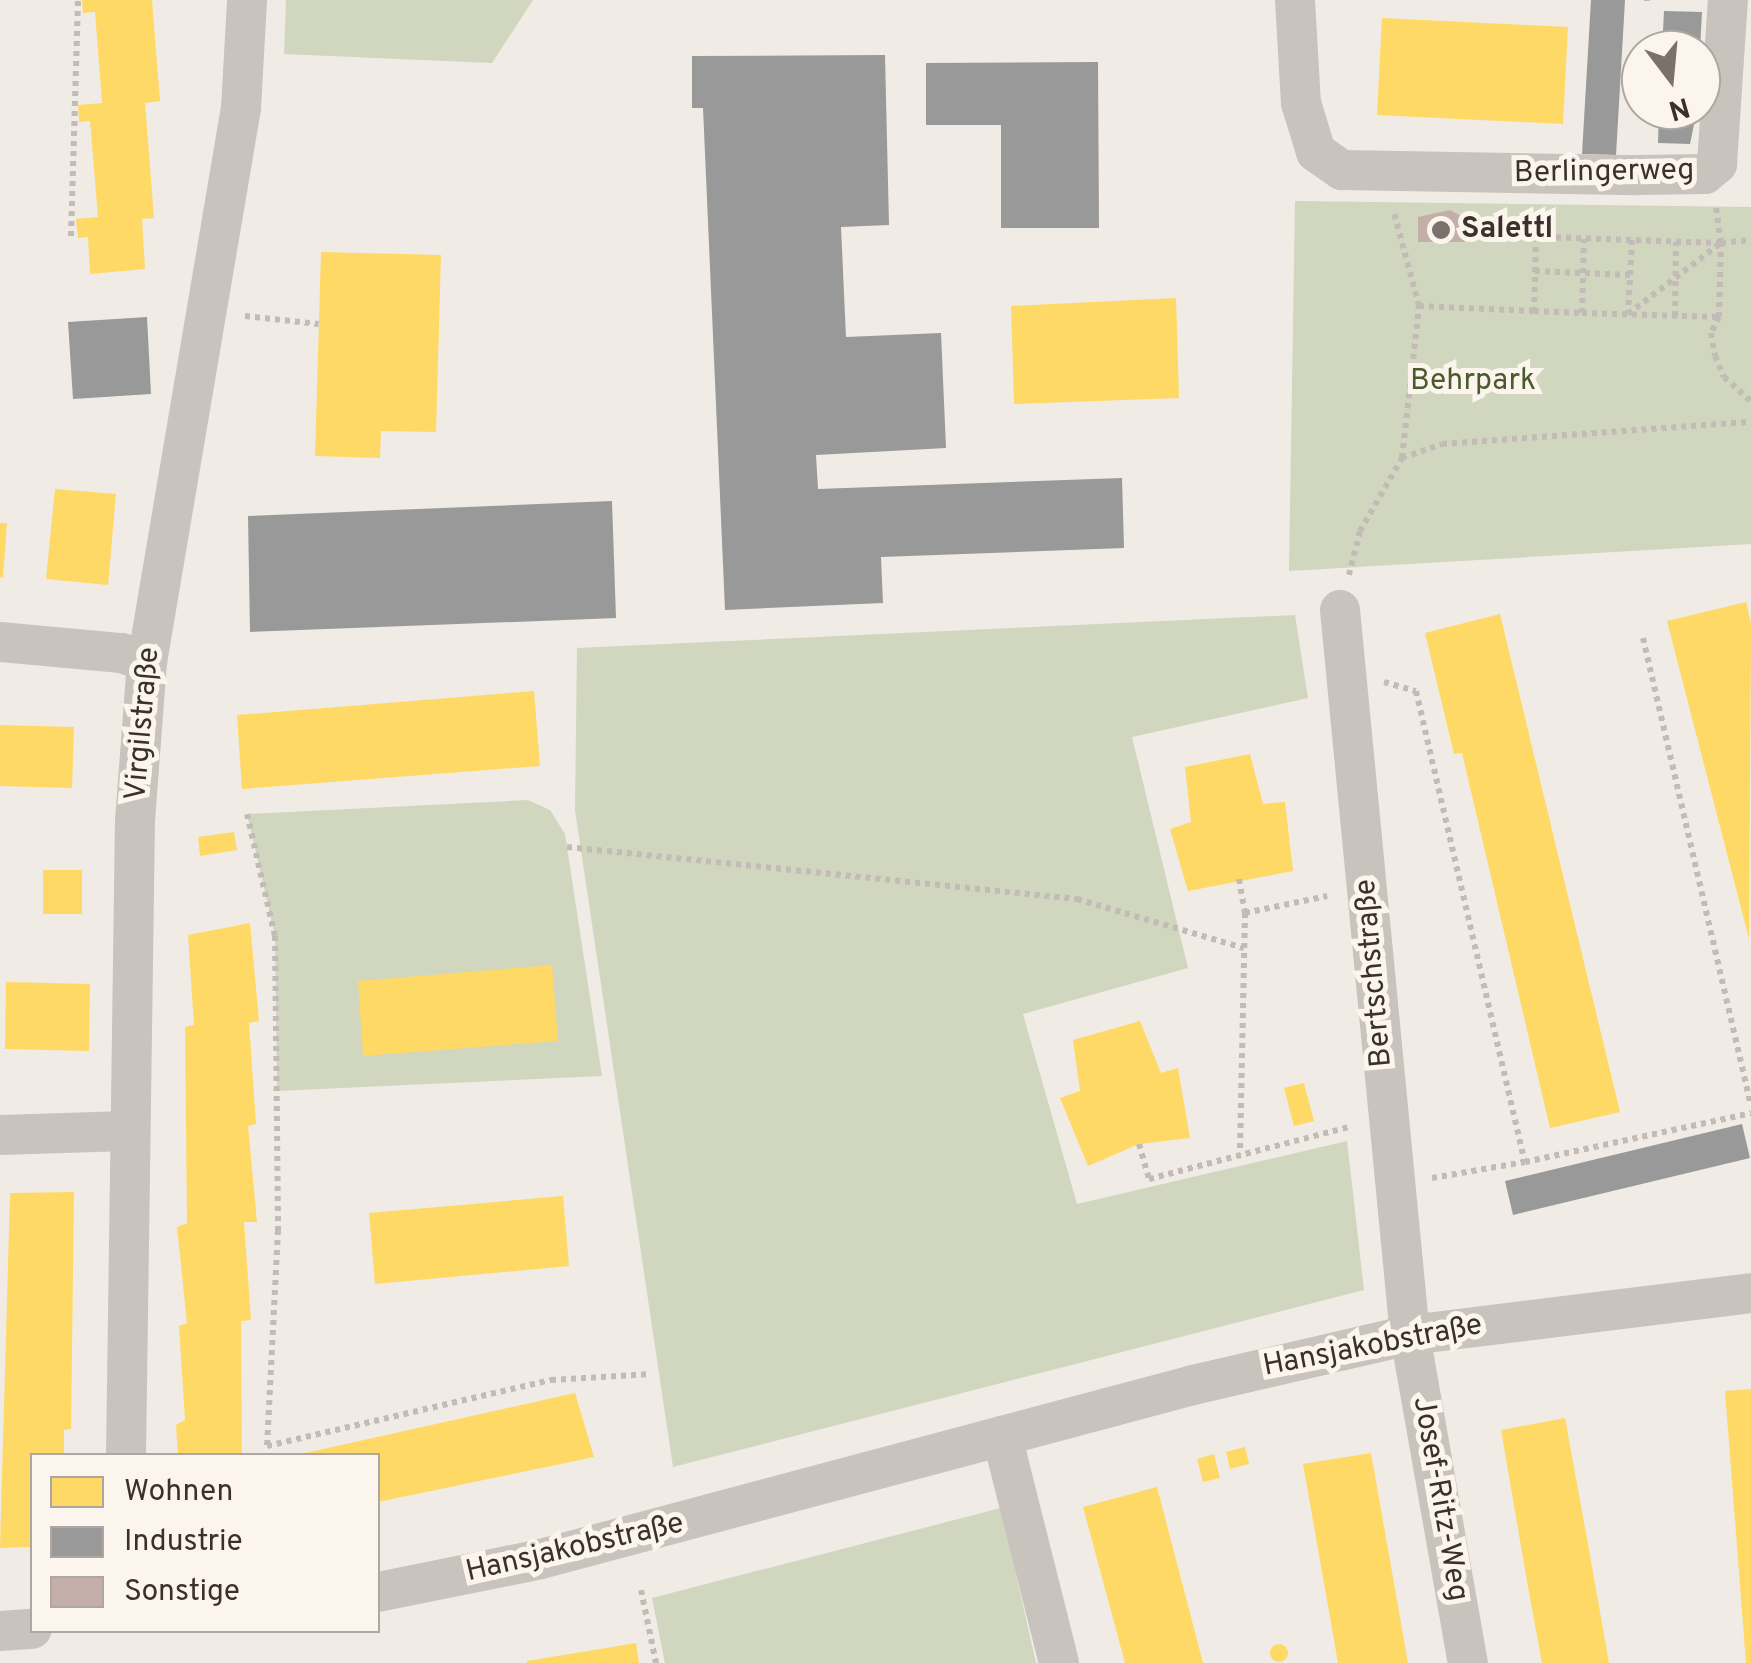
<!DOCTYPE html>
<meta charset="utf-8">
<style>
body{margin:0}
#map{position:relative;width:1751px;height:1663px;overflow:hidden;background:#f0ebe5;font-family:Overpass,sans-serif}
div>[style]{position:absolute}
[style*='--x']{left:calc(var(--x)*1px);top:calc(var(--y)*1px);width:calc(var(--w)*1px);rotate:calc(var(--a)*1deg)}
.green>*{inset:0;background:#d1d6bf}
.homes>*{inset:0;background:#ffd966}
.round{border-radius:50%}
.industry>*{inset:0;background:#999}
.building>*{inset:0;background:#c3afa7}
.path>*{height:6px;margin-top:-3px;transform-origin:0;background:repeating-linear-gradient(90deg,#c2bbb6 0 5px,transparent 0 10px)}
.street>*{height:40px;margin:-20px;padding:0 20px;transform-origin:20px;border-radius:20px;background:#c9c3be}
.dots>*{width:28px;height:28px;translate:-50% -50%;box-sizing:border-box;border:5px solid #fbf5ee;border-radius:50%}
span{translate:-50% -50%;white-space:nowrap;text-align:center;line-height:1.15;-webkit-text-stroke:10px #fbf5ee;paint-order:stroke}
.street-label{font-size:30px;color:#3b302b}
.poi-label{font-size:30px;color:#3b302b;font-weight:700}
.left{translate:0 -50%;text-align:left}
.park-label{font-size:30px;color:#4a5a2e}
.legend{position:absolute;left:30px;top:1453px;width:350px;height:180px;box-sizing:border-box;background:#fbf5ee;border:2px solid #aea6a0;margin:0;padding:12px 18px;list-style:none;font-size:30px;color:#3b302b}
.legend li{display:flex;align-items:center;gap:20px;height:50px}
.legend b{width:50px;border:2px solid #aea6a0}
.north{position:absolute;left:1621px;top:30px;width:100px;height:100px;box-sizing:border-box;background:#fbf5ee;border:2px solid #aea6a0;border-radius:50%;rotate:164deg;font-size:28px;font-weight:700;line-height:40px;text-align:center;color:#3b302b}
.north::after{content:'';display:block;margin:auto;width:35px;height:45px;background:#7a716c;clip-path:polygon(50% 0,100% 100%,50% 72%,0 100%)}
</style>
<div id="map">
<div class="green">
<i style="clip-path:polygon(286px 0,533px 0,492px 63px,284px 54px)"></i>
<i style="clip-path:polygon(1295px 201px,1751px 207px,1751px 544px,1289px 571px)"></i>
<i style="clip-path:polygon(1295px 615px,1308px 698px,1132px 737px,1188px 968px,1023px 1014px,1077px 1204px,1347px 1141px,1364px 1290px,673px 1467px,575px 810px,577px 648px)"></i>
<i style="clip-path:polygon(528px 800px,550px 810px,565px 834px,602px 1076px,277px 1091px,275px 936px,247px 814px)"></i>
<i style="clip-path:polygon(1001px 1508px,1036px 1663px,665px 1663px,652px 1598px)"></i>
</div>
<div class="homes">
<i style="clip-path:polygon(82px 0,152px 0,160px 101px,145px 103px,154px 218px,142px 219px,145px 269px,90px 274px,88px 237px,78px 238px,76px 219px,98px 217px,90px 121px,79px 122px,78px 105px,102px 103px,95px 12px,83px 13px)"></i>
<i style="clip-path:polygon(1382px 18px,1568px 27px,1563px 124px,1377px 115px)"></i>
<i style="clip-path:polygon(321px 252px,441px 255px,436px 432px,381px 431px,380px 458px,315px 456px)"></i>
<i style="clip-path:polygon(1176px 298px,1179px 398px,1014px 404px,1011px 306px)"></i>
<i style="clip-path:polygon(55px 489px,116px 494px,108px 585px,46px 579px)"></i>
<i style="clip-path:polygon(0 523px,7px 523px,3px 578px,0 577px)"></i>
<i style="clip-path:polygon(1746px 602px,1751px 623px,1749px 939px,1667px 621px)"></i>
<i style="clip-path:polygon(1500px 614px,1620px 1112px,1550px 1128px,1462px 753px,1454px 754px,1425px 633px)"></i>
<i style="clip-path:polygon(534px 691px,540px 766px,242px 789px,237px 715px)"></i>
<i style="clip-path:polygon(0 725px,74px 727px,72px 788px,0 786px)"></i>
<i style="clip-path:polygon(1250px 754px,1263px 804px,1285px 802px,1293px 871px,1188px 891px,1170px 829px,1191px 822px,1185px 767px)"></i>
<i style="clip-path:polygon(234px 832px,237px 850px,200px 856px,198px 837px)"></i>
<i style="clip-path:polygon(43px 870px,82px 870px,82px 914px,43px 914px)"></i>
<i style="clip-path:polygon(250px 923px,259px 1021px,249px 1023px,256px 1124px,248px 1126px,257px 1222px,244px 1222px,251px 1320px,241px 1321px,242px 1456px,178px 1456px,176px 1425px,185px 1420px,179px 1326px,187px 1323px,177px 1227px,187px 1223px,185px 1027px,194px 1025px,188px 935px)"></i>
<i style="clip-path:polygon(552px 965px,558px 1041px,363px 1056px,358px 981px)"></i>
<i style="clip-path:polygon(6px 982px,90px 984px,89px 1051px,5px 1049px)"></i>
<i style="clip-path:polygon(1140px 1021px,1161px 1073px,1178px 1068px,1190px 1138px,1139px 1144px,1088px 1166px,1060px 1098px,1080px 1091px,1073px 1040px)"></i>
<i style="clip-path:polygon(1304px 1083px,1314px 1121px,1294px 1126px,1284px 1088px)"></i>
<i style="clip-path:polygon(74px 1192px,71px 1429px,64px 1430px,64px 1456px,32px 1456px,32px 1547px,0 1548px,10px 1193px)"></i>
<i style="clip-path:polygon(563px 1196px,569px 1266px,375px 1284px,369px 1213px)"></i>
<i style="clip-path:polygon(1751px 1389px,1751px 1663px,1746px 1663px,1725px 1391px)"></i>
<i style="clip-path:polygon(575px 1393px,594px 1457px,378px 1502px,378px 1456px,292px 1456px)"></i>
<i style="clip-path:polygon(1565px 1418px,1588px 1544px,1609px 1663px,1542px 1663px,1528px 1587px,1501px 1430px)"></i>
<i style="clip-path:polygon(1245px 1447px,1249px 1464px,1230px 1469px,1226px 1452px)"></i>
<i style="clip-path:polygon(1371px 1453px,1382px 1515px,1408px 1663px,1338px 1663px,1325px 1589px,1303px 1464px)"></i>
<i style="clip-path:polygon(1214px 1454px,1220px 1478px,1203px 1482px,1197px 1459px)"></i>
<i style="clip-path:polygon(1157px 1487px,1203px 1663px,1125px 1663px,1083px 1507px)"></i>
<i style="clip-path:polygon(636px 1643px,639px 1663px,527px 1663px,527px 1661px)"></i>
<i class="round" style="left:1270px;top:1644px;width:18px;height:18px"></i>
</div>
<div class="industry">
<i style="clip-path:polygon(1591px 0,1625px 0,1616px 155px,1582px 154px)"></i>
<i style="clip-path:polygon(1664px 11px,1702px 12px,1700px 50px,1662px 50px)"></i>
<i style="clip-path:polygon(885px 55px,889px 225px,841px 227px,846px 337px,941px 333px,946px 448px,816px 455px,818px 489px,1122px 478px,1124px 548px,881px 557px,883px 603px,725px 610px,703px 108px,692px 108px,692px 56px)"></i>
<i style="clip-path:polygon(1098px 62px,1099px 228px,1001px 228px,1001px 125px,926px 125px,926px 63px)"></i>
<i style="clip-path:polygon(1659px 110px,1697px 110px,1690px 144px,1658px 143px)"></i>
<i style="clip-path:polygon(147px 317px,151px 394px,73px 399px,68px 322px)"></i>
<i style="clip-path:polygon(612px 501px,616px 618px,250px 632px,248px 516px)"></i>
<i style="clip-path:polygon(1742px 1124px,1750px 1158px,1513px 1215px,1505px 1181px)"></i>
</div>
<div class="building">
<i style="clip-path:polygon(1450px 210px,1465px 218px,1465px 242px,1418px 242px,1418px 217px)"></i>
</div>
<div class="path">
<i style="--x:1647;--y:1;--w:1;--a:-90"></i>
<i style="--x:1716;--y:208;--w:35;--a:82"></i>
<i style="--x:71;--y:236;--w:236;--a:-88.3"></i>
<i style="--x:1632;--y:240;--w:74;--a:93.1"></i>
<i style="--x:1628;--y:314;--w:117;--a:-37.4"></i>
<i style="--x:1721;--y:243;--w:30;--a:-6"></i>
<i style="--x:1535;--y:271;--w:95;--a:2.4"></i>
<i style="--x:1419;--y:306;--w:115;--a:2.5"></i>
<i style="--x:1534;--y:311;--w:48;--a:2.4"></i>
<i style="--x:1582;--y:313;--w:137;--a:1.7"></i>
<i style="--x:1719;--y:317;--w:74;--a:-88.5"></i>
<i style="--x:1721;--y:243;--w:185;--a:-178.1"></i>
<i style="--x:1536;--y:237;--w:74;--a:91.5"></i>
<i style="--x:1582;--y:313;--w:74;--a:-88.5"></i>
<i style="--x:245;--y:316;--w:74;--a:6.2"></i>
<i style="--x:1675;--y:316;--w:74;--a:-89.2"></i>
<i style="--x:1719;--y:317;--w:18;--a:117"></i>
<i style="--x:1711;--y:333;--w:23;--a:80"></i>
<i style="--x:1715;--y:356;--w:23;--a:67"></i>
<i style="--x:1724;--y:377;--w:36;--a:42"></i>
<i style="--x:1402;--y:458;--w:42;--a:-19.3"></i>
<i style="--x:1442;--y:444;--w:310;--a:-4.1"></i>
<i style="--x:1349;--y:575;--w:45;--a:-76"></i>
<i style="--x:1360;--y:531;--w:84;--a:-60.1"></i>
<i style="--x:1402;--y:458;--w:153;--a:-83.6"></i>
<i style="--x:1419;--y:306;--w:100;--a:-105"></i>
<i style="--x:1643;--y:638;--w:478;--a:77"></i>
<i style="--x:1384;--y:682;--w:33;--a:16"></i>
<i style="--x:1416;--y:691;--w:483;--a:77"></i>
<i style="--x:1525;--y:1162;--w:231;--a:-12.2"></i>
<i style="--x:247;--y:814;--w:125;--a:77.1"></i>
<i style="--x:275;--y:936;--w:294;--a:89.4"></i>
<i style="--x:278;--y:1230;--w:216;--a:92.9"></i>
<i style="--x:267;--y:1446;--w:292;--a:-13.1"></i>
<i style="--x:551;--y:1380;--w:100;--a:-3.4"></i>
<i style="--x:567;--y:847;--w:513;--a:5.82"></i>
<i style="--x:1077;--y:899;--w:174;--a:16.4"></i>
<i style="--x:1239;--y:879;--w:35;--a:80"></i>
<i style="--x:1245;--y:913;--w:239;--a:91.2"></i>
<i style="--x:1245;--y:913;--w:84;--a:-11.7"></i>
<i style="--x:1139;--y:1144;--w:36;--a:74"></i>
<i style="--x:1149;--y:1179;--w:210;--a:-14.6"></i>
<i style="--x:1432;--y:1178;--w:94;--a:-9.8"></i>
<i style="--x:641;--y:1590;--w:75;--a:78.4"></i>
</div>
<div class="street">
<i style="--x:1295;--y:0;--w:103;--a:86.7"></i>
<i style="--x:1301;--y:103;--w:51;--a:73"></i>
<i style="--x:1316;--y:152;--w:32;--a:35"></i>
<i style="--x:1342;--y:170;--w:295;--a:1"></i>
<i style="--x:1637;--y:175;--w:68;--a:-0.8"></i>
<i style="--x:1705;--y:174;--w:16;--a:-40"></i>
<i style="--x:1717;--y:164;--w:164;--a:-86.2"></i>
<i style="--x:1340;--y:610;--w:728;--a:84.49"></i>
<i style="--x:1410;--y:1335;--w:333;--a:80"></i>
<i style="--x:0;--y:642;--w:122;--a:5.2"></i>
<i style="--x:122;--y:653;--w:27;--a:20"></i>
<i style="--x:0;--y:1135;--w:127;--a:-1.8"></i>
<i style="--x:1002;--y:1436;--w:234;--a:75.9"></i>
<i style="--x:126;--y:1456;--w:635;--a:-89.19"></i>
<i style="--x:135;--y:821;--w:159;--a:-85.7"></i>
<i style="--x:147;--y:662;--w:562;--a:-80.37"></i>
<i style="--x:241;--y:108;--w:108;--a:-86.8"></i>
<i style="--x:378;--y:1592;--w:166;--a:-11.4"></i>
<i style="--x:541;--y:1559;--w:675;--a:-14.94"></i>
<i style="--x:1193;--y:1385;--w:223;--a:-13"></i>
<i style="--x:1410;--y:1335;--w:344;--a:-7"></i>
<i style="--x:0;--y:1631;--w:32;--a:-4"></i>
</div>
<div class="dots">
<i style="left:1441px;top:230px;background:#7a716c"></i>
</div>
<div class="street-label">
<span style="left:1604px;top:173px;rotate:-1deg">Berlingerweg</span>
<span style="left:144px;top:724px;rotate:-85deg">Virgilstraße</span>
<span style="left:1375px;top:973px;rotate:-95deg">Bertschstraße</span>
<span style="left:1373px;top:1347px;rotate:-11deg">Hansjakobstraße</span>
<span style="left:1439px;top:1499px;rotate:80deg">Josef-Ritz-Weg</span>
<span style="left:575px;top:1549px;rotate:-13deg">Hansjakobstraße</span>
</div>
<div class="poi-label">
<span class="left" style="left:1461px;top:230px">Salettl</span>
</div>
<div class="park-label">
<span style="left:1473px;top:382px">Behrpark</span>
</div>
<ul class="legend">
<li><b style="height:28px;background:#ffd966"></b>Wohnen</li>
<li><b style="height:28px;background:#999"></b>Industrie</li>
<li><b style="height:28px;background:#c3afa7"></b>Sonstige</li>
</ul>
<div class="north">N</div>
</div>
